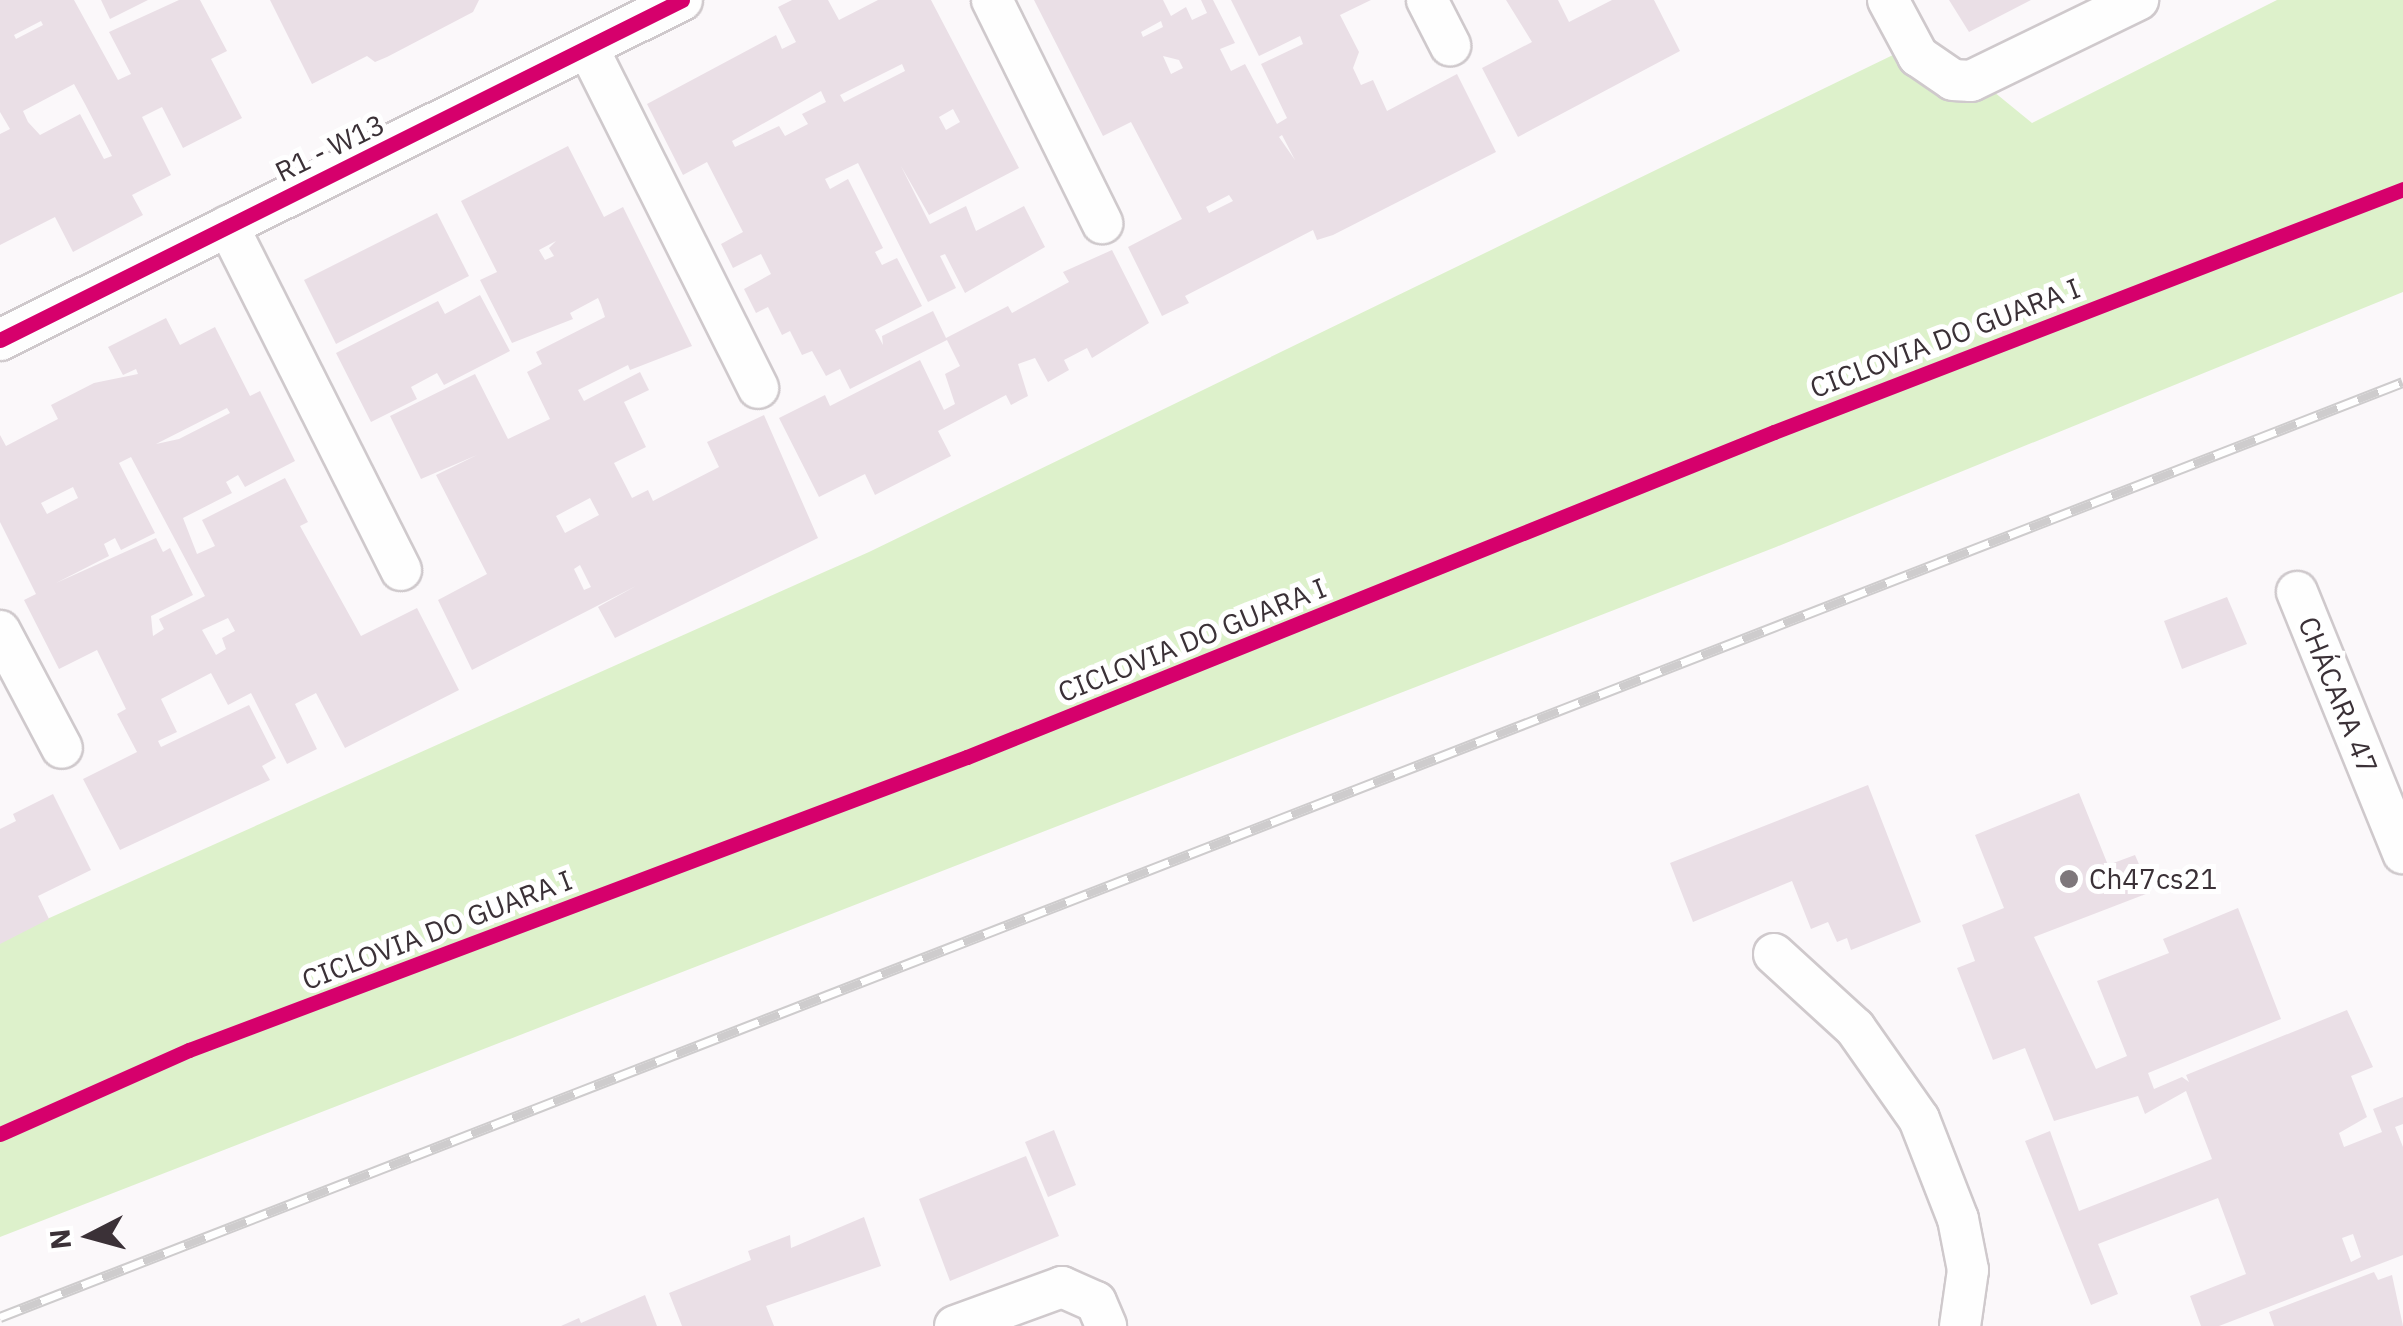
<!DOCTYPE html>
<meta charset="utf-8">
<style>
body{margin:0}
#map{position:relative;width:2403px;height:1326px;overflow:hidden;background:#fbf8fa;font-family:"IBM Plex Sans",sans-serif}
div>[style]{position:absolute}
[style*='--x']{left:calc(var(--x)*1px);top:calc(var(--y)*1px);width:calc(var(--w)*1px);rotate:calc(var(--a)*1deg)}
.green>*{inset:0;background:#ddf1cb}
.building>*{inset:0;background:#eadfe6}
.roads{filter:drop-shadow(2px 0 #cfc9cc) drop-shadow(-2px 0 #cfc9cc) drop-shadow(0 2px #cfc9cc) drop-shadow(0 -2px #cfc9cc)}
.street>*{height:40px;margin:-20px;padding:0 20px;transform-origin:20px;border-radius:20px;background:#fefefe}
.rail>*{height:11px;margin-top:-5.5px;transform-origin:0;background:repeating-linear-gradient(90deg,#fff 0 22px,#cecccd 0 44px);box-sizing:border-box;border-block:2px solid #cecccd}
.cycleway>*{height:15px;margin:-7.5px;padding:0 7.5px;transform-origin:7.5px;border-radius:7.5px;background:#d6006c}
.dots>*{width:28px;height:28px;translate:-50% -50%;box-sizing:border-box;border:5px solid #fff;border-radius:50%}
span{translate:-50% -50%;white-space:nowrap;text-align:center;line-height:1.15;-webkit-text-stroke:10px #fff;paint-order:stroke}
.street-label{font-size:28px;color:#3b3137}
.poi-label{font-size:28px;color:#3b3137}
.left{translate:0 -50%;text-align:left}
.north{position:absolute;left:40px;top:1186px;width:100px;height:100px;-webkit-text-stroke:8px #fff;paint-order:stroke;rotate:264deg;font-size:28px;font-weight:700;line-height:40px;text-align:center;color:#3b3137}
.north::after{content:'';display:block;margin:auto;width:35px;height:45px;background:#3b3137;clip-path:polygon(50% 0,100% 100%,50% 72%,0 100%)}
</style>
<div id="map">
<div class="green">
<i style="clip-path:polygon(2277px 0,2403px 0,2403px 292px,1776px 547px,0 1237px,0 940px,869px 552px,1928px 38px,2032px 123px)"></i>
</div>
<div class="building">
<i style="clip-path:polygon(evenodd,0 0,74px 0,118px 80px,131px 74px,109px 32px,179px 0,200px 0,227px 51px,211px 59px,242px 118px,183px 148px,162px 107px,142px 117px,171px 175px,132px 195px,143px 215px,73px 252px,55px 217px,0 245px,0 134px,10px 129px,0 112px,0 0,41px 21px,43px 25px,16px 39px,14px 35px,41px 21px,0 0,74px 84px,85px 104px,112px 156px,104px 159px,80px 114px,40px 135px,28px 122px,23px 111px,74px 84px)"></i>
<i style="clip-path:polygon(101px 0,148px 0,110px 19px)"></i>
<i style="clip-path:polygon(270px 0,479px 0,473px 12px,387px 57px,375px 62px,367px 56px,312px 84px)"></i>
<i style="clip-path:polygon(evenodd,792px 0,828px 0,839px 20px,878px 0,931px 0,1019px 168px,929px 215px,901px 166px,930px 224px,966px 206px,976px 231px,1024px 206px,1045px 247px,965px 293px,945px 254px,940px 256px,956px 288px,928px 302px,858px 163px,825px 179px,830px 189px,848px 179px,883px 248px,875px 252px,882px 265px,897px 258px,922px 306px,875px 330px,883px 345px,882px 336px,933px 311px,946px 338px,1008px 306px,1012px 313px,1069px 282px,1063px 272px,1112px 250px,1149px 323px,1092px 358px,1087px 348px,1064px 360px,1069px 370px,1048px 382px,1035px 358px,1018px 364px,1028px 396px,1011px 405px,1006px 395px,938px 431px,951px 456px,875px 495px,865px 474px,819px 497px,779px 418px,825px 395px,830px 406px,920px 360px,944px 410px,955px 404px,945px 374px,960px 366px,947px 340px,850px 389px,840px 369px,826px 376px,812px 351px,802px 355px,790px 331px,782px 335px,768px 307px,756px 313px,744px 289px,771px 274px,761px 254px,733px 268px,721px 244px,743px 232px,707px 162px,683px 175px,647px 104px,776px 35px,782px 49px,796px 42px,778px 7px,792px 0,902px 64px,905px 71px,844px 102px,840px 95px,902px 64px,792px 0,821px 91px,826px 102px,802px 114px,808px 124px,785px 136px,779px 126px,735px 147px,732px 141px,821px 91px,792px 0,953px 109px,960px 122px,946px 130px,939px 117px,953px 109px)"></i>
<i style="clip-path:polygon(evenodd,1034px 0,1163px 0,1171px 16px,1186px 7px,1192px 20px,1207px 13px,1201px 0,1213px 0,1235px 43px,1220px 49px,1231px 71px,1245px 64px,1277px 124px,1287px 118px,1261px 64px,1303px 44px,1300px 36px,1259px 56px,1231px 0,1371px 0,1340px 15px,1359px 52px,1353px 68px,1361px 85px,1373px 80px,1387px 111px,1457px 74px,1496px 152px,1333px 235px,1317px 240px,1313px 230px,1185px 296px,1189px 303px,1162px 316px,1128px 247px,1182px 219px,1131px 122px,1103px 136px,1034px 0,1161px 21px,1163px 27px,1143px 37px,1141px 32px,1161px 21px,1034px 0,1163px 56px,1179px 60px,1183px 68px,1171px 74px,1163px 56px,1034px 0,1282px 135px,1295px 160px,1279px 137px,1282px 135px,1034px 0,1229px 195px,1233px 201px,1209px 213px,1206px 207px,1229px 195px)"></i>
<i style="clip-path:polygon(1506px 0,1558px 0,1569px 22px,1612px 0,1654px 0,1680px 51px,1518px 137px,1482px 68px,1532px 42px)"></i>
<i style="clip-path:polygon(1949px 0,2031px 0,1969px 32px)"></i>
<i style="clip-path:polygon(evenodd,568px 146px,604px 217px,623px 207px,692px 346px,630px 370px,628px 365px,578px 390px,584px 401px,640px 372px,649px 390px,624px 402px,646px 447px,614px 463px,632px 498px,648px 490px,653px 501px,719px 467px,707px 442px,764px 415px,818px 538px,615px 638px,598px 607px,636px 586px,472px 670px,438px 600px,487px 574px,436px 475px,477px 455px,421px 479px,390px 416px,475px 374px,508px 439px,550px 419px,527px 372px,542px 364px,536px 352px,605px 317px,601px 305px,598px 298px,570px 313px,573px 319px,512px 343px,480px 280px,497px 272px,461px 201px,568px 146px,556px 241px,549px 248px,554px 256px,545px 260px,539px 250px,556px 241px,568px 146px,590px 498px,599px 515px,565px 533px,556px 516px,590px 498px,568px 146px,580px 565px,591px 587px,584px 590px,574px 569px,580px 565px)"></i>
<i style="clip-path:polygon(437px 213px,469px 276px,336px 344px,304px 280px)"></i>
<i style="clip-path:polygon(480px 295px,510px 351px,444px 385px,437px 373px,411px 387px,417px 399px,371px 422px,336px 353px,438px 301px,445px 314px)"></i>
<i style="clip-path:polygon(evenodd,166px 318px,180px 345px,215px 327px,250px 396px,260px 391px,295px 461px,245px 487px,238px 475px,226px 482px,232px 493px,183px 518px,197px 554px,215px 546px,202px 520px,285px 478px,308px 522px,300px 526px,361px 636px,417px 608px,459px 690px,345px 748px,316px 693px,295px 704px,317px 749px,287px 764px,251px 693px,228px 705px,211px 673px,161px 699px,177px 732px,158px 741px,161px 747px,249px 705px,276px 758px,262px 766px,270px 780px,120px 850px,83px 779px,137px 752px,117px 714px,126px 709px,97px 650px,59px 669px,24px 600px,36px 594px,0 522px,0 435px,6px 446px,58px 419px,51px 405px,94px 383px,138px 374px,136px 369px,123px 375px,108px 347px,166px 318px,227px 408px,230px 413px,179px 439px,156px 444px,227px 408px,166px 318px,131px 457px,205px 596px,159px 619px,164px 629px,153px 636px,151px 616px,193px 595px,170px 548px,163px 552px,156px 538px,56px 583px,109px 556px,104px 544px,115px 538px,121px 550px,155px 533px,119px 463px,131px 457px,166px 318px,73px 487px,78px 498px,47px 514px,41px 503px,73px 487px,166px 318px,228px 618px,235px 631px,222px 638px,226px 649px,216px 655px,202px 630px,228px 618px)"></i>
<i style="clip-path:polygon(2227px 597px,2247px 644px,2182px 669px,2164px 621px)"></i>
<i style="clip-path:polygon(1868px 785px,1921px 922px,1851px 950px,1847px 938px,1837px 942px,1828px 922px,1811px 929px,1792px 881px,1693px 922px,1670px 863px)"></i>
<i style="clip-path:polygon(evenodd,2079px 793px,2108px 865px,2135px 855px,2151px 892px,2034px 937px,2096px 1069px,2127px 1056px,2097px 981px,2169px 953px,2163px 939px,2238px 908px,2281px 1019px,2148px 1073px,2154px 1089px,2182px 1077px,2189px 1082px,2186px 1075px,2347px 1010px,2373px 1067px,2351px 1076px,2367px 1117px,2339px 1133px,2344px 1147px,2382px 1132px,2373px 1109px,2403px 1097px,2403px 1124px,2395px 1127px,2403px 1147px,2403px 1255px,2219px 1326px,2201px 1326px,2190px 1296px,2246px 1274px,2218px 1198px,2098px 1244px,2118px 1294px,2091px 1305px,2025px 1141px,2050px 1131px,2079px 1211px,2212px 1159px,2186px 1091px,2145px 1114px,2138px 1096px,2054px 1121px,2025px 1048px,1993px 1060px,1957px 968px,1975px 961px,1962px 925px,2004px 908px,1975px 835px,2079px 793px,2353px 1234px,2361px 1257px,2351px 1262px,2342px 1238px,2353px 1234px)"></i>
<i style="clip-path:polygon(53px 794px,91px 870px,38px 896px,49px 919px,0 944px,0 829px,16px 821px,13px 814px)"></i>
<i style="clip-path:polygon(1054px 1130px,1076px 1185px,1048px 1197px,1025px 1142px)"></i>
<i style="clip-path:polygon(1026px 1156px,1059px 1236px,950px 1281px,919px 1199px)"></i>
<i style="clip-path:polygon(864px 1217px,881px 1266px,766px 1306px,774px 1326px,682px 1326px,669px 1293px,751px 1260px,748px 1251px,790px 1235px,791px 1248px)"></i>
<i style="clip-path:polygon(2374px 1272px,2378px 1280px,2392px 1275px,2403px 1326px,2274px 1326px,2269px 1312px)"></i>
<i style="clip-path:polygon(645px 1295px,657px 1326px,561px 1326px,579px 1318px,581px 1323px)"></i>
</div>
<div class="roads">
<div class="street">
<i style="--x:992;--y:0;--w:249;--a:63.7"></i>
<i style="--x:1427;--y:0;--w:51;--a:62.9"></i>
<i style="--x:1888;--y:0;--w:64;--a:61.8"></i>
<i style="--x:1918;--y:56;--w:42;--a:34.4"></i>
<i style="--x:1953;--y:80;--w:18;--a:3"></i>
<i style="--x:1971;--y:81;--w:186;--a:-25.9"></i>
<i style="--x:588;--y:48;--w:380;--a:63.4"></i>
<i style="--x:228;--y:226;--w:385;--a:63.3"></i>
<i style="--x:0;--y:340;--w:762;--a:-26.5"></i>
<i style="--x:2297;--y:592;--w:282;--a:67.9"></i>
<i style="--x:0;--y:631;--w:132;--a:62.1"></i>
<i style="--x:1774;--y:954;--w:110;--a:42.4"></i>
<i style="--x:1855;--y:1028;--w:111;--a:54.9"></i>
<i style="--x:1919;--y:1119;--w:107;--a:68.7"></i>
<i style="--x:1958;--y:1219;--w:52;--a:78.9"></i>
<i style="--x:1968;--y:1270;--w:57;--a:98.1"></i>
<i style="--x:955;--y:1326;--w:114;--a:-20"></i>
<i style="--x:1062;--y:1287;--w:37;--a:24"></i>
<i style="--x:1096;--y:1302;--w:26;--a:67"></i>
</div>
</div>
<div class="rail">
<i style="--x:0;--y:1317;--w:2578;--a:-21.26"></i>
</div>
<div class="cycleway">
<i style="--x:0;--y:340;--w:762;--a:-26.5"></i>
<i style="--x:0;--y:1134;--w:207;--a:-24"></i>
<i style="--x:189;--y:1050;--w:831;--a:-20.64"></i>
<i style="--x:967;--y:757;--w:870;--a:-21.94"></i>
<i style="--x:1774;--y:432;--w:674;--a:-21.12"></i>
</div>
<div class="dots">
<i style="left:2069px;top:879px;background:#7e777b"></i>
</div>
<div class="street-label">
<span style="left:330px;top:148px;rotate:-26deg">R1 - W13</span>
<span style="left:1945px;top:338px;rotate:-21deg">CICLOVIA DO GUARA I</span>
<span style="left:1192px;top:640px;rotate:-22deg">CICLOVIA DO GUARA I</span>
<span style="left:2338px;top:695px;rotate:68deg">CHÁCARA 47</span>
<span style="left:437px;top:930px;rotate:-21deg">CICLOVIA DO GUARA I</span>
</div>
<div class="poi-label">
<span class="left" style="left:2089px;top:879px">Ch47cs21</span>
</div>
<div class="north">N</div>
</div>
